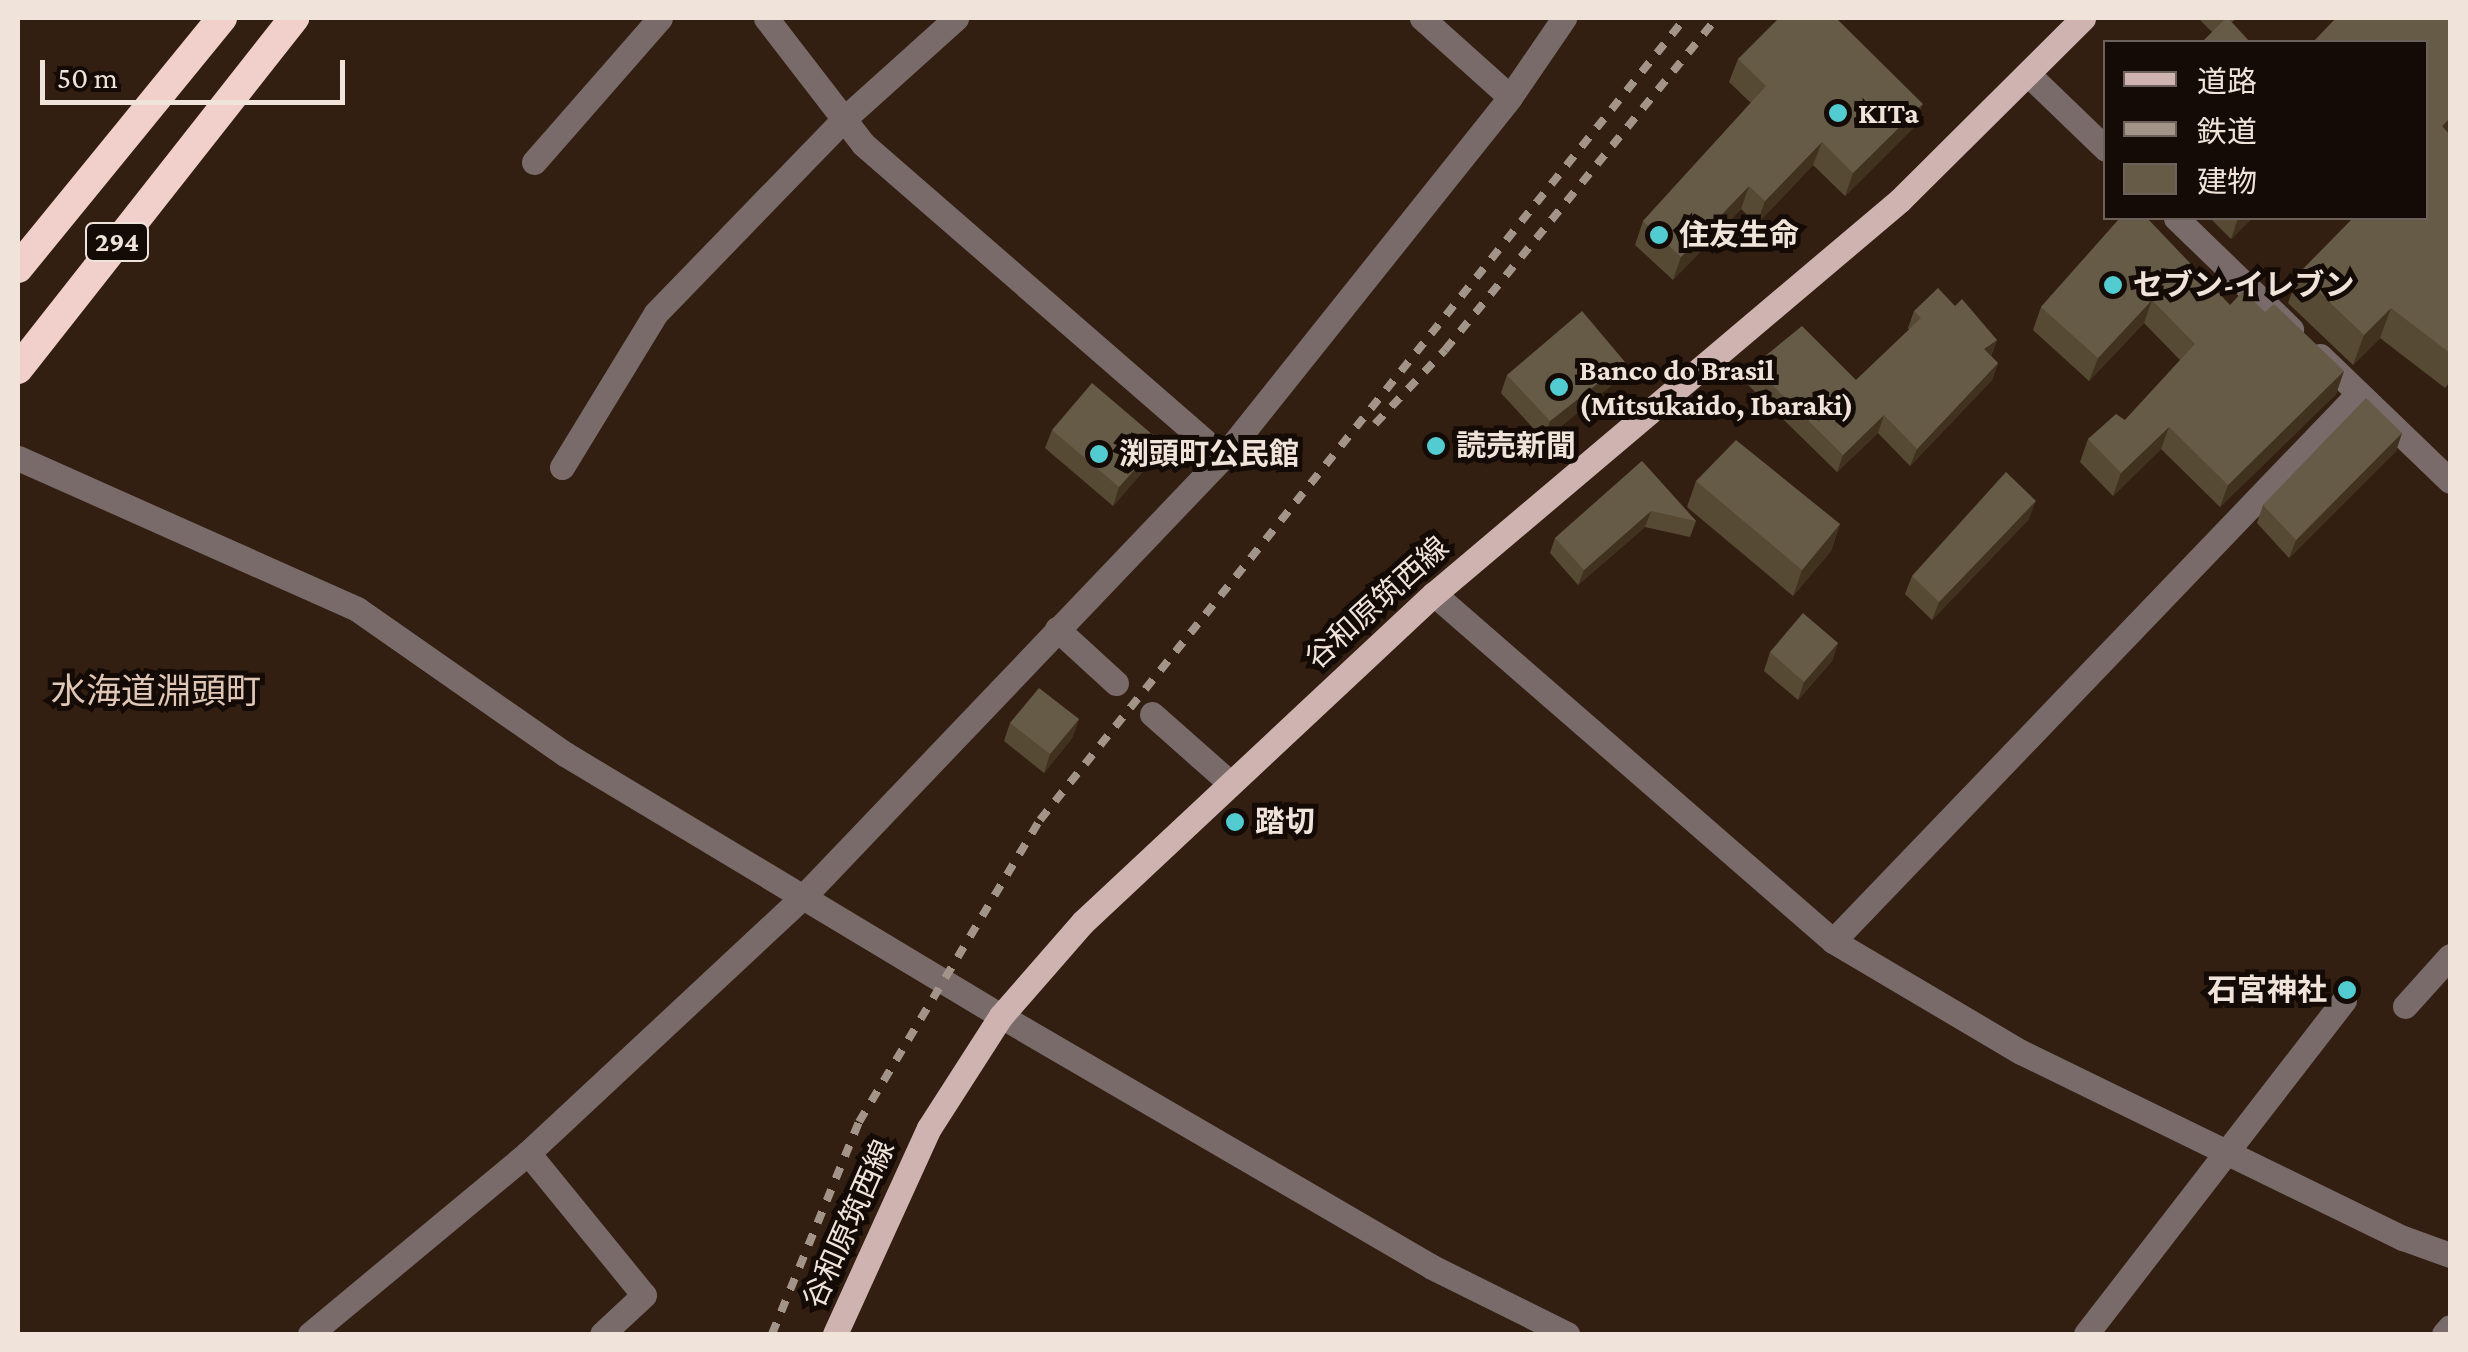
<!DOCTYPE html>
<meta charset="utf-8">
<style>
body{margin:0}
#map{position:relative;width:2468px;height:1352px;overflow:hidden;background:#321f11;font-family:"Crimson Pro","Noto Sans JP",serif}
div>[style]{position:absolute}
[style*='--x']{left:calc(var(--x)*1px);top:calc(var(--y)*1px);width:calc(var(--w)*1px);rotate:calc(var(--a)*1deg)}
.minor>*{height:25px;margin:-12.5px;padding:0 12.5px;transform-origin:12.5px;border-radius:12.5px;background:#796b6a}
.major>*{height:25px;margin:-12.5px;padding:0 12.5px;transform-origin:12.5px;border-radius:12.5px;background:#cfb3b0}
.highway>*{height:30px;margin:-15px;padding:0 15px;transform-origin:15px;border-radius:15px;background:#f1d0cb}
.rail>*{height:8px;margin-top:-4px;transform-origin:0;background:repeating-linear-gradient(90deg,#a39489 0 12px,transparent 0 24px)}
.wall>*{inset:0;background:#564a35}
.shaded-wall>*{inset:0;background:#40321f}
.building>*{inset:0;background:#665b47}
.dots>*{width:28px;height:28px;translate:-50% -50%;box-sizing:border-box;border:5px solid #140b06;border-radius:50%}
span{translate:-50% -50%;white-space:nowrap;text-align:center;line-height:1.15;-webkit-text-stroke:10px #140b06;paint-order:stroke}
.shield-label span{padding:2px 8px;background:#140b06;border:2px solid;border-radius:8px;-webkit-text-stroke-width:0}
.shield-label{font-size:28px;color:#f0e3da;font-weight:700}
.poi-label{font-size:30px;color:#f0e3da;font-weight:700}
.left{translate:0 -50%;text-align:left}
.right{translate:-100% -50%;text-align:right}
.street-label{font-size:30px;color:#f0e3da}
.quarter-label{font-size:35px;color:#e0c6b5}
.frame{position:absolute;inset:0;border:20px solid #f0e3da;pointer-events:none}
.legend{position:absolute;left:2103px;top:40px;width:325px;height:180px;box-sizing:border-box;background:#140b06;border:2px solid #6c615b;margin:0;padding:12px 18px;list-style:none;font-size:30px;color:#f0e3da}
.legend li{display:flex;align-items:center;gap:20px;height:50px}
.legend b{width:50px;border:2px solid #6c615b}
.scale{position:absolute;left:40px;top:60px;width:305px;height:45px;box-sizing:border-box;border:5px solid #f0e3da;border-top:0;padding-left:12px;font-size:30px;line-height:35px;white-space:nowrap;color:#f0e3da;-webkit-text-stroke:8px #140b06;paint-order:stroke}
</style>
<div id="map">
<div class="minor">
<i style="--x:766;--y:18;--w:159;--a:52.4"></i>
<i style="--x:863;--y:144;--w:477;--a:41"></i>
<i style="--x:1422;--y:18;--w:118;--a:41.9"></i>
<i style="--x:2028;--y:74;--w:108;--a:43.9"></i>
<i style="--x:534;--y:162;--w:191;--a:-48.8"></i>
<i style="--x:2176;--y:218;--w:160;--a:44"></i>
<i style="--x:2320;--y:356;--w:180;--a:43.9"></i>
<i style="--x:18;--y:458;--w:371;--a:24"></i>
<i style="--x:357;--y:609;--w:254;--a:34.9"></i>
<i style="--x:565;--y:754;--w:509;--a:31"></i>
<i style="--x:1001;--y:1016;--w:499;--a:30.2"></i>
<i style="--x:1432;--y:1267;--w:151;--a:26.4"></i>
<i style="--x:562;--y:467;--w:180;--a:-58.6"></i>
<i style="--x:656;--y:313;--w:270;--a:-45.9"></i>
<i style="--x:844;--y:119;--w:151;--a:-42"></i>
<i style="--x:1434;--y:594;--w:529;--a:41.01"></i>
<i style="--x:1833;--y:941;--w:218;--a:30.6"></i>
<i style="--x:2021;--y:1052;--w:425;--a:26"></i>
<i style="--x:2403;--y:1238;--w:50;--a:19.9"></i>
<i style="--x:1057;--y:629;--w:80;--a:42.5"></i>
<i style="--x:1152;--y:714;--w:104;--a:41.5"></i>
<i style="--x:1833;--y:941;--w:758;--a:-46.18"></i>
<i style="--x:2405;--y:1006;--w:67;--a:-48"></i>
<i style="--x:528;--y:1153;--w:183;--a:50.8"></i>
<i style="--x:644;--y:1295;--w:57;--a:137.1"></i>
<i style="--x:310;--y:1334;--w:283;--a:-39.7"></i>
<i style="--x:528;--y:1153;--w:377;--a:-43"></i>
<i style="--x:804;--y:896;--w:607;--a:-46.34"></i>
<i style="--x:1223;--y:457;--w:460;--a:-51.4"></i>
<i style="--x:1510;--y:97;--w:96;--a:-55.6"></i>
<i style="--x:2086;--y:1334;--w:422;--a:-52.3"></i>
<i style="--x:2444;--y:1334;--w:9;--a:-49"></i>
</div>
<div class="major">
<i style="--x:835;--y:1334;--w:226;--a:-65.5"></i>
<i style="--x:929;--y:1128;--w:133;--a:-57.3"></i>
<i style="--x:1001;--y:1016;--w:125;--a:-48.9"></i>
<i style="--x:1083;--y:922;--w:480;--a:-43.1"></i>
<i style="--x:1434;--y:594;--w:610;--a:-40.21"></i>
<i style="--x:1900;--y:200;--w:258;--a:-44.8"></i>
</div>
<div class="highway">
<i style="--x:18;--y:268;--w:323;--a:-50.8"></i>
<i style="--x:18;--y:369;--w:447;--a:-51.8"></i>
</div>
<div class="rail">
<i style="--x:1375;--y:424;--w:102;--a:-46.6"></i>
<i style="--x:1445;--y:350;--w:429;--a:-50.7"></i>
<i style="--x:772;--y:1334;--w:229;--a:-67.7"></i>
<i style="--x:859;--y:1122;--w:352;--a:-59.1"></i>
<i style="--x:1040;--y:820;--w:1029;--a:-51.19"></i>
</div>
<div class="wall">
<i style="clip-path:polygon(2198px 18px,2237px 18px,2232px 22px,2212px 32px)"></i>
<i style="clip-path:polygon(2450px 18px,2450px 382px,2445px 388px,2380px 338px,2353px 365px,2288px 303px,2299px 273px,2426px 218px)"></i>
<i style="clip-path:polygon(1738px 59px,1914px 127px,1845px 196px,1813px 165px,1757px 224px,1741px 209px,1673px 280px,1635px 245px,1643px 221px,1751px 103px,1729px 82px)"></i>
<i style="clip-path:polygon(2120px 218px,2230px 305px,2265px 312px,2344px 371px,2336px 394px,2220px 507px,2161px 449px,2113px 496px,2080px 462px,2088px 439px,2125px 420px,2180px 360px,2144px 323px,2089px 381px,2033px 330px,2041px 307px)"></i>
<i style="clip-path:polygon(2210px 218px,2252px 218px,2231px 239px)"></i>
<i style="clip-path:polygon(1955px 306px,1997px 340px,1991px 356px,1998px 363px,1992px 380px,1910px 466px,1878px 433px,1837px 472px,1746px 383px,1753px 366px,1856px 380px,1909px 330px,1908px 328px,1914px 311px)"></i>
<i style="clip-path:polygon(1625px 362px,1618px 380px,1544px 440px,1501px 393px,1507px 375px)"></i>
<i style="clip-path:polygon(1052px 430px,1153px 460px,1113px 506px,1045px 448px)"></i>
<i style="clip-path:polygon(2402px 433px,2396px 451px,2289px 558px,2257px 523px,2263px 505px)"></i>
<i style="clip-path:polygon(1642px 461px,1696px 521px,1690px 537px,1645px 527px,1578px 585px,1550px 553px,1555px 538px)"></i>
<i style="clip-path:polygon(1696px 481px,1840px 524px,1831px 551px,1793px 596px,1687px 507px)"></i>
<i style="clip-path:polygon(2029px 519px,1932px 620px,1905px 594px,1912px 576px)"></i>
<i style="clip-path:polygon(1838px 643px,1832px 661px,1798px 700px,1764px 671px,1770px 652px)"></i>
<i style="clip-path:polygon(1079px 719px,1072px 738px,1044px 773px,1004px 741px,1010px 723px)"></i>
</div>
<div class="shaded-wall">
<i style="clip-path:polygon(1923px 104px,1914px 127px,1845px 196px,1853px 173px)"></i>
<i style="clip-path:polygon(2450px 118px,2450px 137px,2442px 126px)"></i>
<i style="clip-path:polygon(1822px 142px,1813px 165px,1757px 224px,1765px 201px)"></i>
<i style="clip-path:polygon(1749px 186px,1741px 209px,1673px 280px,1681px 257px)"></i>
<i style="clip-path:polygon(2238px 218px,2252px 218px,2231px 239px)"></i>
<i style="clip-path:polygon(2152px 300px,2144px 323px,2089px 381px,2098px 358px)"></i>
<i style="clip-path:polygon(2391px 308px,2380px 338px,2353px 365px,2364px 335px)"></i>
<i style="clip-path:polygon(1997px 340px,1990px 357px,1984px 349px)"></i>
<i style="clip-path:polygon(1625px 362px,1618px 380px,1544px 440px,1550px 421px)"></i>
<i style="clip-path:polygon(1998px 363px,1992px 380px,1910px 466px,1917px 449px)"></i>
<i style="clip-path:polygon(2344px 371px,2336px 394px,2220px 507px,2228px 485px)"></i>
<i style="clip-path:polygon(1884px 415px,1878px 433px,1837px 472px,1843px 455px)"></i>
<i style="clip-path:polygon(2169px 427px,2161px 449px,2113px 496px,2121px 473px)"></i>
<i style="clip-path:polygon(2402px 433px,2396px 451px,2289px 558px,2296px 540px)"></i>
<i style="clip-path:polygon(1160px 441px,1153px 460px,1113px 506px,1119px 487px)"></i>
<i style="clip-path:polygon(2036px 501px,2029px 519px,1932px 620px,1939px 602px)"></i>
<i style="clip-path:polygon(1651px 511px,1645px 527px,1578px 585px,1584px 570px)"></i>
<i style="clip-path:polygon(1840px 524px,1831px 551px,1793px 596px,1802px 570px)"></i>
<i style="clip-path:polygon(1838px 643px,1832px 661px,1798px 700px,1804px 682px)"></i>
<i style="clip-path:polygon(1079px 719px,1072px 738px,1044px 773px,1050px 754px)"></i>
</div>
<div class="building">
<i style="clip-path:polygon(1779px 18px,1836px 18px,1923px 104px,1853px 173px,1822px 142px,1765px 201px,1749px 186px,1681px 257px,1643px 221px,1766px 86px,1738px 59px)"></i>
<i style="clip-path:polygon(2226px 18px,2228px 18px,2250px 42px,2202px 42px)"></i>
<i style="clip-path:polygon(2336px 18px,2450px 18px,2450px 118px,2442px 126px,2450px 135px,2450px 353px,2391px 308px,2364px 335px,2299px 273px,2353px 218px,2426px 218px,2426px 42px,2313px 42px)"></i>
<i style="clip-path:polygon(2120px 218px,2147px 218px,2230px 305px,2243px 291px,2265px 312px,2274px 304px,2344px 371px,2228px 485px,2169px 427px,2121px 473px,2088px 439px,2116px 414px,2125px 420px,2195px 344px,2152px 300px,2098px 358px,2041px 307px)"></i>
<i style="clip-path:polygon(1938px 288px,1955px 306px,1962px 299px,1997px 340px,1984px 349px,1998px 363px,1917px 449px,1884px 415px,1843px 455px,1753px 366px,1802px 326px,1856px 380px,1921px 318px,1914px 311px)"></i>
<i style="clip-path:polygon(1582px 311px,1625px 362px,1550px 421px,1507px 375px)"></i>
<i style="clip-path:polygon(1092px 383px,1160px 441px,1119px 487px,1052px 430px)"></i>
<i style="clip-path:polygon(2366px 398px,2402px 433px,2296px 540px,2263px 505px)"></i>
<i style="clip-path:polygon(1736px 440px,1840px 524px,1802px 570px,1696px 481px)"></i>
<i style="clip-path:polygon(1642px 461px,1696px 521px,1651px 511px,1584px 570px,1555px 538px)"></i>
<i style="clip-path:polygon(2006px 472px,2036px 501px,1939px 602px,1912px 576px)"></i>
<i style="clip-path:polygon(1803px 613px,1838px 643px,1804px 682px,1770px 652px)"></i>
<i style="clip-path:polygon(1039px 688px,1079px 719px,1050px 754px,1010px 723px)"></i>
</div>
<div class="dots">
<i style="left:1838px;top:113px;background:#52ccd0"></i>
<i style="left:1659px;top:235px;background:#52ccd0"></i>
<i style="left:2113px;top:285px;background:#52ccd0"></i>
<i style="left:1559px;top:387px;background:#52ccd0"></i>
<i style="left:1436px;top:446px;background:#52ccd0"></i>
<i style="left:1099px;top:454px;background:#52ccd0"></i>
<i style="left:1235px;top:822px;background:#52ccd0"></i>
<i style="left:2347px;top:990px;background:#52ccd0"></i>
</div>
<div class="shield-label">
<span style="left:117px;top:242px">294</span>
</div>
<div class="poi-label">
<span class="left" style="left:1858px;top:113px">KITa</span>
<span class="left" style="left:1679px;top:235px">住友生命</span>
<span class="left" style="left:2133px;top:285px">セブン-イレブン</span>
<span class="left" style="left:1579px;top:387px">Banco do Brasil<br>(Mitsukaido, Ibaraki)</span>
<span class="left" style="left:1456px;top:446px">読売新聞</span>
<span class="left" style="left:1119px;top:454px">渕頭町公民館</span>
<span class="left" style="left:1255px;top:822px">踏切</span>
<span class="right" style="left:2327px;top:990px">石宮神社</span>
</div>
<div class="street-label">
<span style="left:1377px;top:603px;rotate:-42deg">谷和原筑西線</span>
<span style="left:849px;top:1224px;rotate:-66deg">谷和原筑西線</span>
</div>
<div class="quarter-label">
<span style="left:156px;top:692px">水海道淵頭町</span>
</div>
<div class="frame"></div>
<ul class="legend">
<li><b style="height:12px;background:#cfb3b0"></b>道路</li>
<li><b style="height:12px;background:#a39489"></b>鉄道</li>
<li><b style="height:28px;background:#665b47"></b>建物</li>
</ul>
<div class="scale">50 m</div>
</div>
